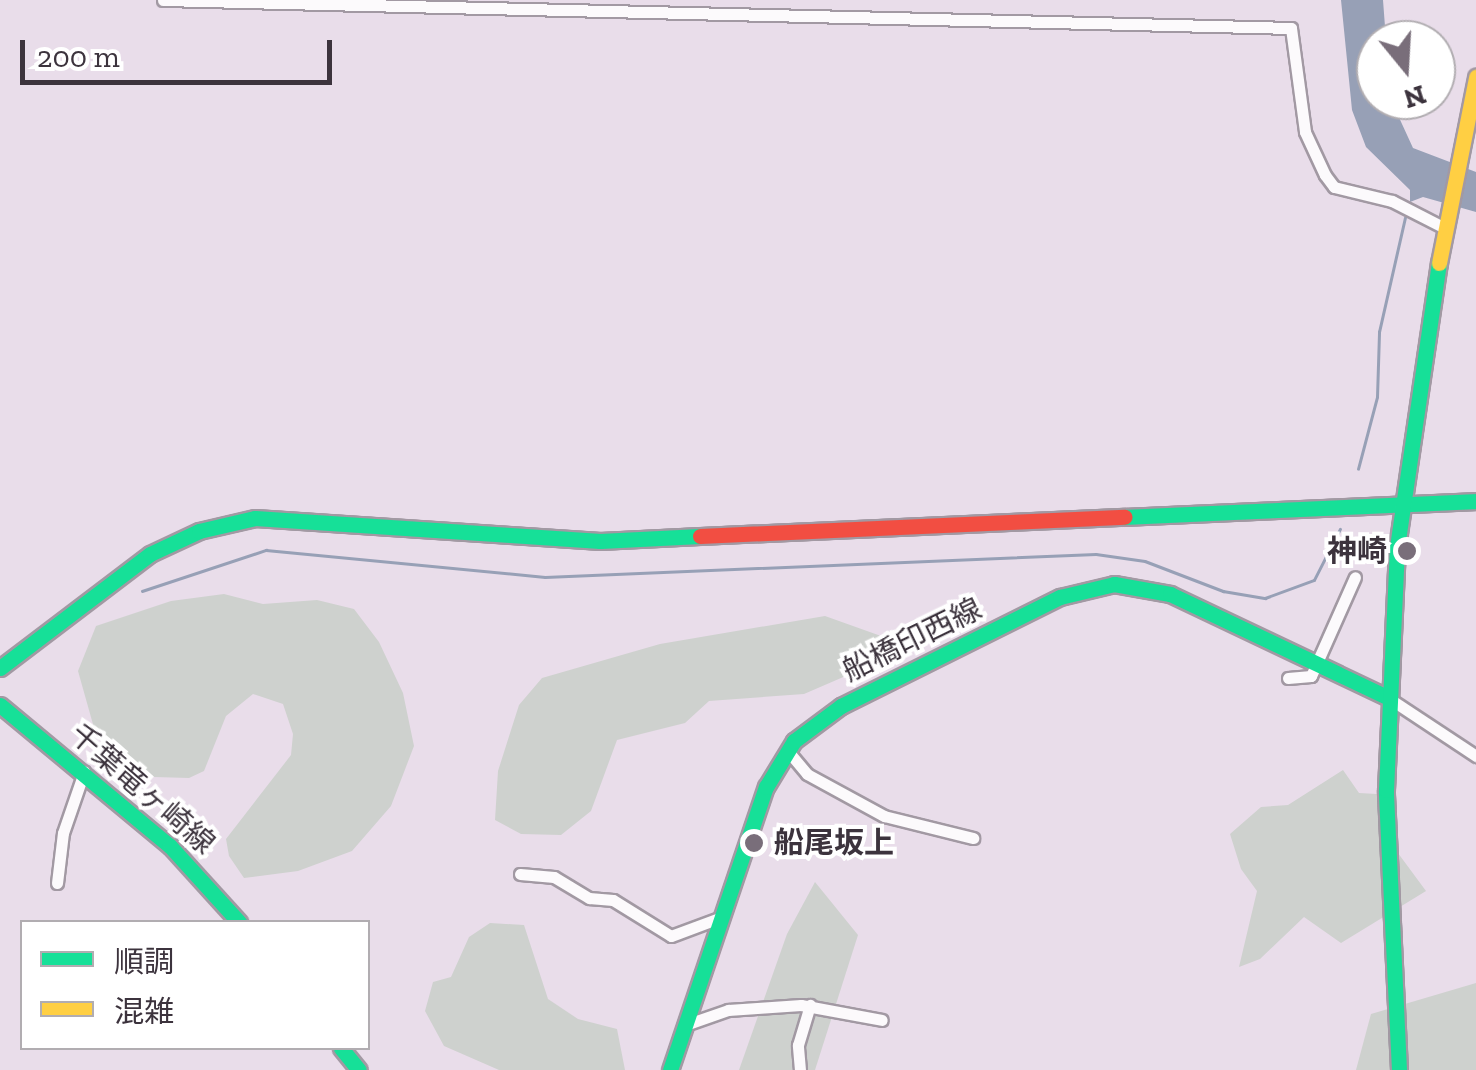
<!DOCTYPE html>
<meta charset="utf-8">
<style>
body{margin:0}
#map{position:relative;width:1476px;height:1070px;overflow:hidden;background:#e9ddea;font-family:"Zilla Slab","Noto Sans JP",serif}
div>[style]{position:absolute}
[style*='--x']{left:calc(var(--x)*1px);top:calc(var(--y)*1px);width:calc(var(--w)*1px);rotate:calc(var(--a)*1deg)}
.green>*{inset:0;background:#ced1ce}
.water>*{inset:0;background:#97a0b6}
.stream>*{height:2.5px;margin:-1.25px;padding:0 1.25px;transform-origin:1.25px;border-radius:1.25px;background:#97a0b6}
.roads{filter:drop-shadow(2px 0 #a299a3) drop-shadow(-2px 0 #a299a3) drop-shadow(0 2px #a299a3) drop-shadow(0 -2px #a299a3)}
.street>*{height:11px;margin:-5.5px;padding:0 5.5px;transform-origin:5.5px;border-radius:5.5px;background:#fcfafc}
.fast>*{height:15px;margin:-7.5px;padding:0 7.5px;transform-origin:7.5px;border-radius:7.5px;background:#16e098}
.slow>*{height:15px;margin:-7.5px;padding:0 7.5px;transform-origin:7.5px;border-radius:7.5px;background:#ffcf43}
.jam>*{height:15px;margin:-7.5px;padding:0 7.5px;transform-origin:7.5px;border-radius:7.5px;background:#f24e42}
.dots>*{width:28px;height:28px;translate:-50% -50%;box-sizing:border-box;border:5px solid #fff;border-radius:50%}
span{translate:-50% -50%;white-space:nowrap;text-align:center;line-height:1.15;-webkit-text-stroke:8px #fff;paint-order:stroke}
.poi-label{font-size:30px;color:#3c333d;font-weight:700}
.right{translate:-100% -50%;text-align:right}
.left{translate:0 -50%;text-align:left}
.street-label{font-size:30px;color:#3c333d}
.legend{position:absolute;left:20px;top:920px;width:350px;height:130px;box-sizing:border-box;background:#fff;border:2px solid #b1adb1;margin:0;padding:12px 18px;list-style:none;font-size:30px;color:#3c333d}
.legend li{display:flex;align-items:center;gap:20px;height:50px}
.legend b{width:50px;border:2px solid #b1adb1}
.north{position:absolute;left:1356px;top:20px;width:100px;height:100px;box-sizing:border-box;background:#fff;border:2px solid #b1adb1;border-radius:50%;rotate:162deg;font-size:28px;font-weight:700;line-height:40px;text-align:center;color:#3c333d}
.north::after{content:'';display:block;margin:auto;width:35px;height:45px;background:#796e7a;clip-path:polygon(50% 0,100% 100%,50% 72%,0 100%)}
.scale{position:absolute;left:20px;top:40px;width:312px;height:45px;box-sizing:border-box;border:5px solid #3c333d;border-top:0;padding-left:12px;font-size:30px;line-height:35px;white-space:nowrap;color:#3c333d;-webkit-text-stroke:8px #fff;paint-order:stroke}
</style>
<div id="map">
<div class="green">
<i style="clip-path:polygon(224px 594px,263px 604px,317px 600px,354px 609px,379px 642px,403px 693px,414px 746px,391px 806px,352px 851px,298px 871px,244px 878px,229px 856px,226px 839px,291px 755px,293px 734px,283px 704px,253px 694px,226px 716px,204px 771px,189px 778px,154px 777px,96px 735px,78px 671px,96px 626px,171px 601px)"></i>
<i style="clip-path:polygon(825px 616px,881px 636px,848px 675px,804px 694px,709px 701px,685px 723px,617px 740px,591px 811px,561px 835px,521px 834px,495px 820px,498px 771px,519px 705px,542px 678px,660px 644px)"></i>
<i style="clip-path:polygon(1343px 770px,1359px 793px,1394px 795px,1395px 849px,1426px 891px,1341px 943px,1304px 917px,1260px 959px,1239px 967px,1257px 891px,1241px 869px,1230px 834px,1261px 807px,1288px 805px)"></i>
<i style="clip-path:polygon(815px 882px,858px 935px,815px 1070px,739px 1070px,787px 934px)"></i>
<i style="clip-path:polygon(490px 923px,524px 925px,548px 999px,578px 1019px,617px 1029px,625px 1070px,499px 1070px,444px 1046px,425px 1011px,433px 982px,451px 977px,469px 937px)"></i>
<i style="clip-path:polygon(1476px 983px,1476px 1070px,1356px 1070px,1371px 1014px)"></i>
</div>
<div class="water">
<i style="clip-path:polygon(1341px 0,1383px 0,1386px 40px,1376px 40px,1376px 100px,1391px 100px,1413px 148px,1476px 172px,1476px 212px,1423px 197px,1410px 202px,1410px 190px,1366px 147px,1352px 110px)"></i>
</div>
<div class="stream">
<i style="--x:1358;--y:469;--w:74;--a:-75.2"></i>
<i style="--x:1377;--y:397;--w:65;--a:-88.2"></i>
<i style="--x:1379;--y:332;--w:117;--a:-77.2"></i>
<i style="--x:142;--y:591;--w:131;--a:-18.3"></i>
<i style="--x:266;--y:550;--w:280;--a:5.5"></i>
<i style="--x:545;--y:577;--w:551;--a:-2.39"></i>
<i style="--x:1096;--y:554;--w:49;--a:8.1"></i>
<i style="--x:1145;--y:561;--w:84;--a:21"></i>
<i style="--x:1223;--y:591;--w:43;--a:9.5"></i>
<i style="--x:1265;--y:598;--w:52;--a:-20.2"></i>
<i style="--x:1314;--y:580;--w:57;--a:-63"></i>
</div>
<div class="roads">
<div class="street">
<i style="--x:163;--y:0;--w:1128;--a:1.42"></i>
<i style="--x:1291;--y:28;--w:105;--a:82.3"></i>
<i style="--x:1305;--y:132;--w:47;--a:65.1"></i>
<i style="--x:1325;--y:175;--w:15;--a:53"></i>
<i style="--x:1334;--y:187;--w:60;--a:13.6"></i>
<i style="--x:1392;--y:201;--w:59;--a:27"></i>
<i style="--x:1288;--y:678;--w:23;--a:-5"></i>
<i style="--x:1311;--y:676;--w:108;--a:-66"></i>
<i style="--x:1387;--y:697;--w:107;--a:33.5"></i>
<i style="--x:787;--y:750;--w:31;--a:50"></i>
<i style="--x:807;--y:774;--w:88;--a:28.6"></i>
<i style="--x:884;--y:816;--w:92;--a:13.9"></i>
<i style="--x:520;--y:874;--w:34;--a:5"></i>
<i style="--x:554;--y:877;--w:41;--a:31"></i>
<i style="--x:589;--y:898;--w:24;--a:5"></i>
<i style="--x:613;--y:900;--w:68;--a:31.8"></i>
<i style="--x:671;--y:936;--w:54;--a:-20.4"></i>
<i style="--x:57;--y:883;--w:50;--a:-83.2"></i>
<i style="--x:63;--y:833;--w:65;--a:-71"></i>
<i style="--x:685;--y:1025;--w:46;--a:-19.2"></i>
<i style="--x:728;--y:1010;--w:73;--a:-3.9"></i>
<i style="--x:801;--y:1005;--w:82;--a:10.5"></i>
<i style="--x:800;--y:1070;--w:25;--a:-95"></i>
<i style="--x:798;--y:1045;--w:42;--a:-73.3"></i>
</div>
<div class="fast">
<i style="--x:1125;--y:517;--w:351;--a:-2.6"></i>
<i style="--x:0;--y:668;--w:188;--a:-37.2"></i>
<i style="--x:150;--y:554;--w:54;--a:-25.1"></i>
<i style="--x:199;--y:531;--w:57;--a:-13.1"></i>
<i style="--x:255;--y:518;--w:346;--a:3.8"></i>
<i style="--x:600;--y:541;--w:100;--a:-2.9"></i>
<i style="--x:0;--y:705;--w:221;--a:39.7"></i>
<i style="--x:170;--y:846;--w:103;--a:47.8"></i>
<i style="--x:341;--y:1048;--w:28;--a:51"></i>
<i style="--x:670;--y:1070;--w:299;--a:-71.3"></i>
<i style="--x:766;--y:787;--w:54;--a:-58.7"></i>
<i style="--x:794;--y:741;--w:59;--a:-36.7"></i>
<i style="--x:841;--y:706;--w:245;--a:-26.5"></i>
<i style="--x:1060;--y:597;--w:56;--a:-13.5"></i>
<i style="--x:1114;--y:584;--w:57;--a:10.1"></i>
<i style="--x:1170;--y:594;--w:240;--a:25.4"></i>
<i style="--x:1399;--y:1070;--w:280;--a:-92.7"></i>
<i style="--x:1386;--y:790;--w:243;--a:-87.4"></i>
<i style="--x:1397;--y:547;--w:287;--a:-81.6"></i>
</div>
<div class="slow">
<i style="--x:1439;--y:263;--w:190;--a:-78.7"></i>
</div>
<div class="jam">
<i style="--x:700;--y:536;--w:425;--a:-2.6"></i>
</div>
</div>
<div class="dots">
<i style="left:1407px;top:551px;background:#796e7a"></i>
<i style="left:754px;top:843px;background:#796e7a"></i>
</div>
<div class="poi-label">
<span class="right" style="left:1387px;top:551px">神崎</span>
<span class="left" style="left:774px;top:843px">船尾坂上</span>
</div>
<div class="street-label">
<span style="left:912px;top:640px;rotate:-26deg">船橋印西線</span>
<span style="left:142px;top:789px;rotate:41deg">千葉竜ヶ崎線</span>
</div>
<ul class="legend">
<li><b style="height:12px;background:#16e098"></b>順調</li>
<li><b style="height:12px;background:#ffcf43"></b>混雑</li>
</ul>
<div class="north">N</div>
<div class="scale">200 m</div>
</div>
